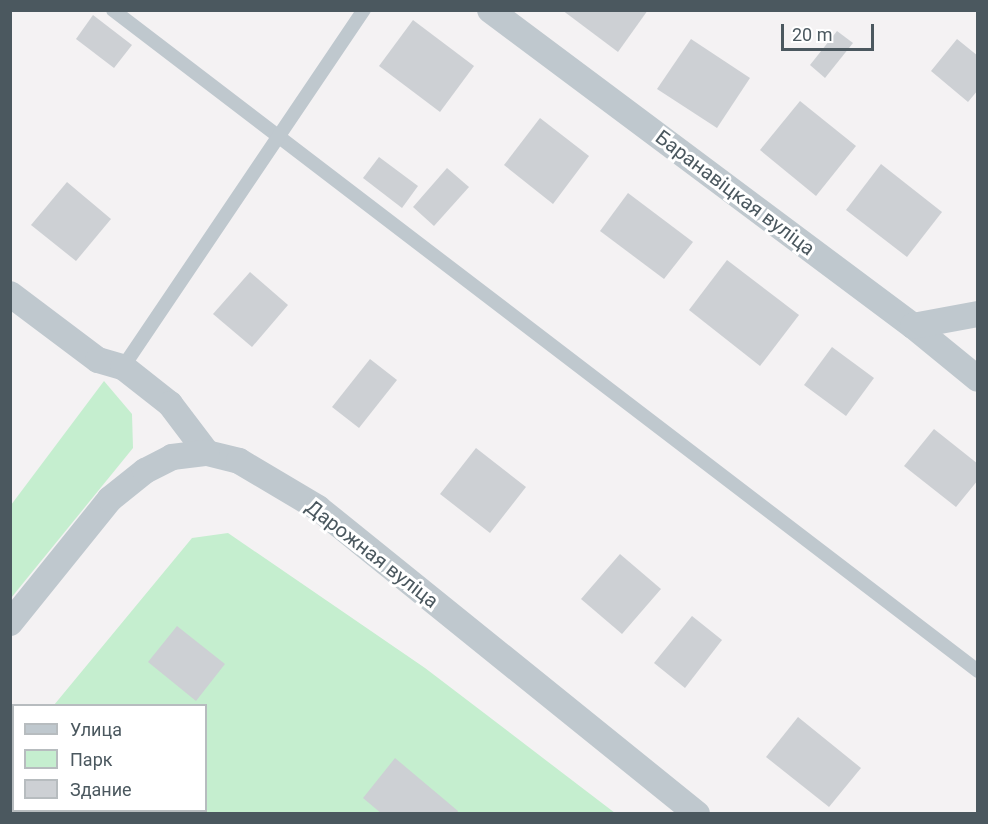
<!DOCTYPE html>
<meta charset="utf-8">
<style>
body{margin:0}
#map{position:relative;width:988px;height:824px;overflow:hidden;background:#f4f2f3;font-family:Roboto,sans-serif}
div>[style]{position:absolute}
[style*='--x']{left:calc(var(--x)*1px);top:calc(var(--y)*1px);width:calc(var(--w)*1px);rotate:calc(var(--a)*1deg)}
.green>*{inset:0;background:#c5eecf}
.building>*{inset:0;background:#cdd0d4}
.lane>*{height:14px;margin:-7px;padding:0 7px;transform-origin:7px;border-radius:7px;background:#bfc8ce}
.street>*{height:26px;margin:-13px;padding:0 13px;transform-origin:13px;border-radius:13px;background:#bfc8ce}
span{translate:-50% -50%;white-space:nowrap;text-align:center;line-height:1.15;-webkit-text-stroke:6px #fff;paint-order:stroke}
.street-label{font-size:20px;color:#4b585f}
.frame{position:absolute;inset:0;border:12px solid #4b585f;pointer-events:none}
.legend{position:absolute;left:12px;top:704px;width:195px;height:108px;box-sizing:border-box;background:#fff;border:2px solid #b7bcbf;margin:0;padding:8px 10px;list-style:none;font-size:18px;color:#4b585f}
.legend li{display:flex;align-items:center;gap:12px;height:30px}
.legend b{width:30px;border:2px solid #b7bcbf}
.scale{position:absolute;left:781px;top:24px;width:93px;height:27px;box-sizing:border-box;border:3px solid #4b585f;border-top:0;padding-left:8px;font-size:18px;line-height:21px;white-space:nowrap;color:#4b585f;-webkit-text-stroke:4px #fff;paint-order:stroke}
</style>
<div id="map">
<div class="green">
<i style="clip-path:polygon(104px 381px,132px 414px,133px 448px,11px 598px,11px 505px)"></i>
<i style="clip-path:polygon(228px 533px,425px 668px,615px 813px,34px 814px,30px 811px,206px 810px,206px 706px,54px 705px,192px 538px)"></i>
</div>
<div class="building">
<i style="clip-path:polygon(562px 10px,648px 10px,618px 52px)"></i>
<i style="clip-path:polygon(93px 15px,132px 45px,114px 68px,76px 39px)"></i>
<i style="clip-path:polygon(413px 20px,474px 66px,440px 112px,379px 66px)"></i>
<i style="clip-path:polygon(837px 31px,853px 43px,825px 78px,810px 65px)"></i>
<i style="clip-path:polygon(691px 39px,750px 78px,717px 128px,657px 89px)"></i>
<i style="clip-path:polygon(957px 39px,978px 56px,978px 90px,968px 102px,931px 71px)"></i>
<i style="clip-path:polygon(800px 101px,856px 146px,816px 196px,760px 150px)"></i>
<i style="clip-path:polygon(540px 118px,589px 156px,553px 204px,504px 165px)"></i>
<i style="clip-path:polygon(379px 157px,418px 186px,402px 208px,363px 178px)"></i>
<i style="clip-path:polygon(881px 164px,942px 212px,907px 257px,846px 210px)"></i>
<i style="clip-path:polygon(447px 168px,469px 187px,434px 226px,413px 207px)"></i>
<i style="clip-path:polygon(67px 182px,111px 219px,76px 261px,31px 225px)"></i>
<i style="clip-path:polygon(628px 193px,693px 242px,664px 279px,600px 231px)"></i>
<i style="clip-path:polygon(727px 260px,799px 315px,760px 366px,689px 310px)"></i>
<i style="clip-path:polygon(250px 272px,288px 305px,252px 347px,213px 314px)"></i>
<i style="clip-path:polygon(832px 347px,874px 378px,846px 416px,804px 385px)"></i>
<i style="clip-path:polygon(370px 359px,397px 380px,359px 428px,332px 407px)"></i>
<i style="clip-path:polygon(934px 429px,978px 464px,978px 480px,956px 507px,904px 466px)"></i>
<i style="clip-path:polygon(476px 448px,526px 487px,490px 533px,440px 494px)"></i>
<i style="clip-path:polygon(620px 554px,661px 589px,622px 634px,581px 599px)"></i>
<i style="clip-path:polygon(692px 616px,722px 640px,685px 688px,654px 663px)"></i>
<i style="clip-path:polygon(177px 626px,225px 664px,196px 701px,148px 662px)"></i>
<i style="clip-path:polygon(798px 717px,861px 768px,829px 807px,766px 757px)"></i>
<i style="clip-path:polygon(395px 758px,458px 811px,457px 814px,382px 814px,363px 798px)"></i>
<i style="clip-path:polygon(80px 810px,169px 810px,172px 814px,78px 814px)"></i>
</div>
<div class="lane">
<i style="--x:113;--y:10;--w:1089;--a:37.39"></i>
<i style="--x:123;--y:367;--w:431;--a:-56"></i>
</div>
<div class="street">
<i style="--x:490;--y:10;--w:528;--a:36.76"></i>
<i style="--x:913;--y:326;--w:84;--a:39.2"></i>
<i style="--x:10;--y:294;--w:110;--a:36.9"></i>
<i style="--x:98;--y:360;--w:26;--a:16"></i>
<i style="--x:123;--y:367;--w:60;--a:38.2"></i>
<i style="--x:170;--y:404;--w:61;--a:52.9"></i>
<i style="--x:207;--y:453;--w:33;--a:14"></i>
<i style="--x:239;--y:461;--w:92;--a:30.7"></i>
<i style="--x:318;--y:508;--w:487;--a:38.9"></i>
<i style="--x:913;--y:326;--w:66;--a:-10.5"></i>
<i style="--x:10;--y:623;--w:159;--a:-51.1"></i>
<i style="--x:110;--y:499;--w:45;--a:-38.7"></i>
<i style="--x:145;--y:471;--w:30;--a:-27"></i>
<i style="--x:172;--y:457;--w:35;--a:-7"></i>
<i style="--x:10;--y:813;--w:1;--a:45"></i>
</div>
<div class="street-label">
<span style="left:735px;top:193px;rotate:37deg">Баранавіцкая вуліца</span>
<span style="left:372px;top:554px;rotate:38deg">Дарожная вуліца</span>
</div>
<div class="frame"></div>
<ul class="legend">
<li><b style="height:8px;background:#bfc8ce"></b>Улица</li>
<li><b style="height:16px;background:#c5eecf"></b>Парк</li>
<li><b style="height:16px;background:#cdd0d4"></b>Здание</li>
</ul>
<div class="scale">20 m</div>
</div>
